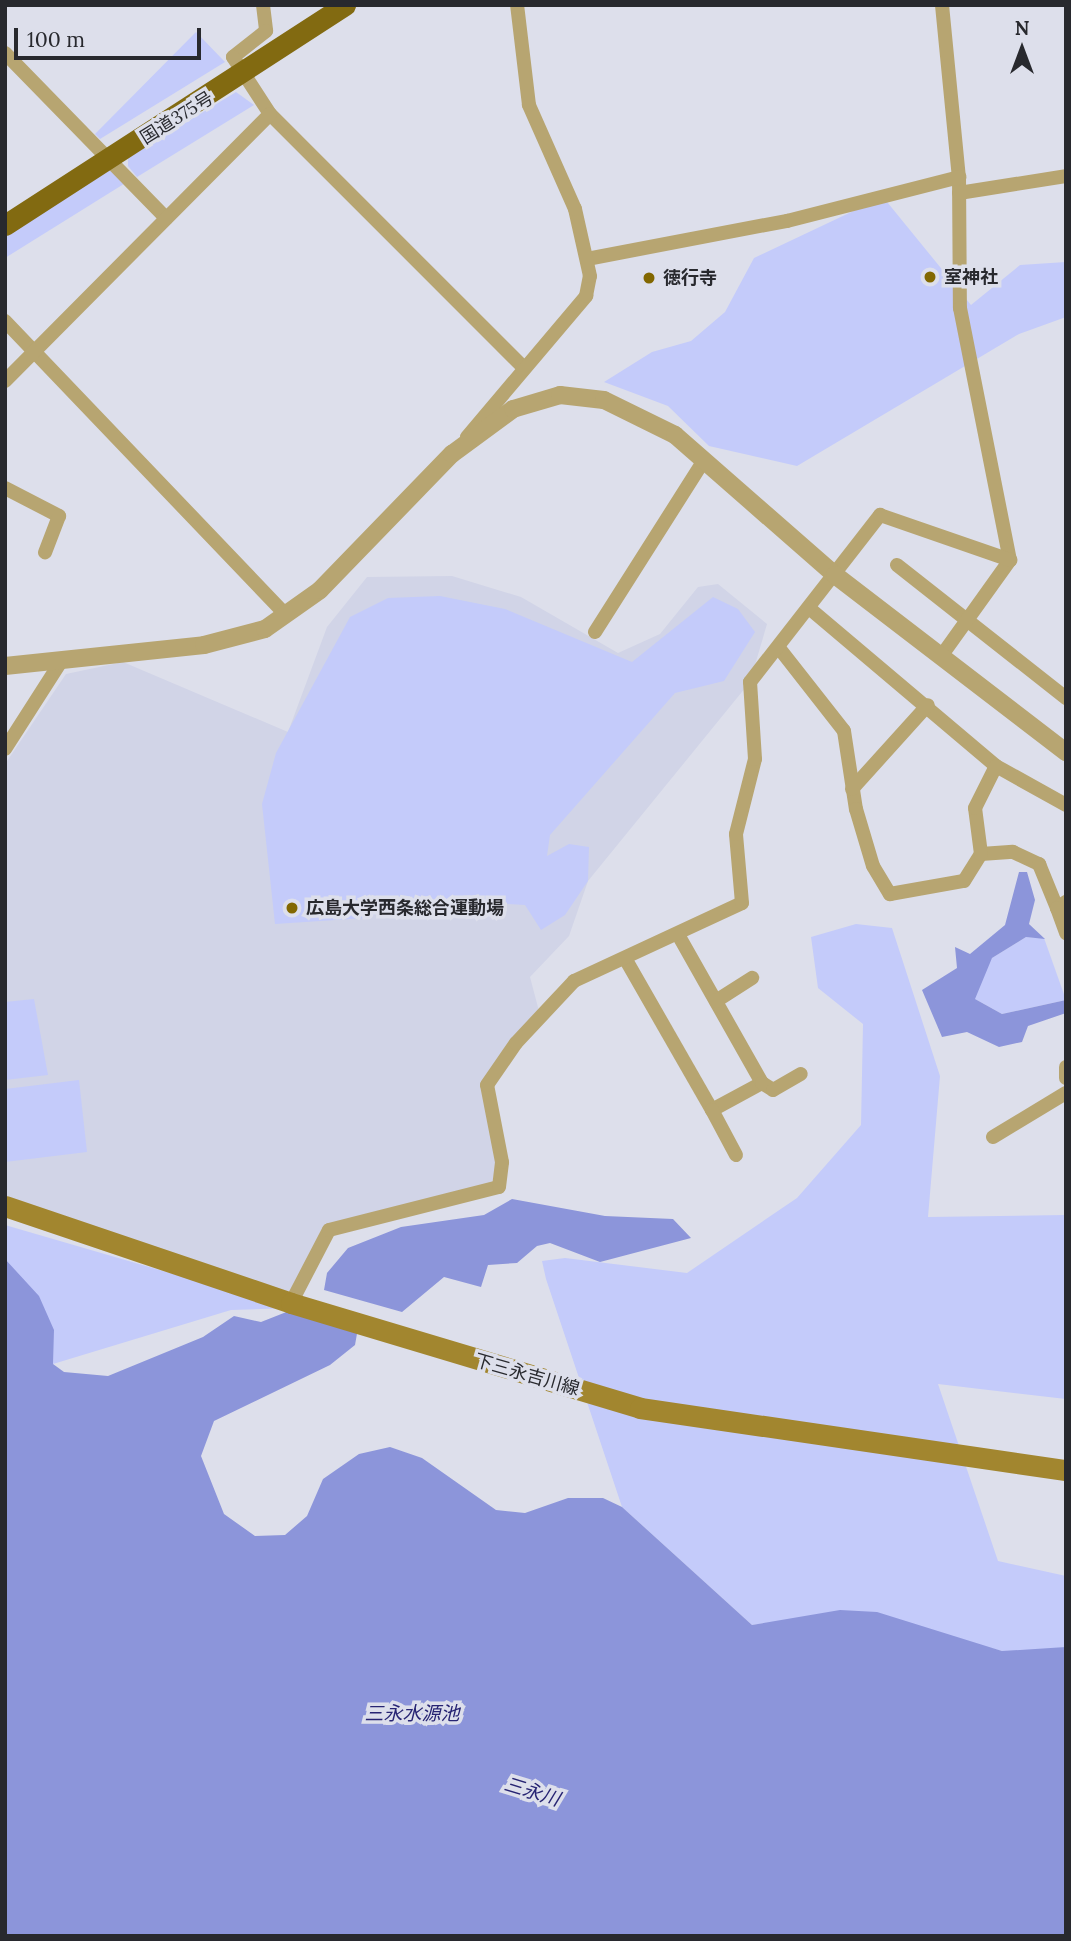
<!DOCTYPE html>
<meta charset="utf-8">
<style>
body{margin:0}
#map{position:relative;width:1071px;height:1941px;overflow:hidden;background:#dddfeb;font-family:Lora,"Noto Sans JP",serif}
div>[style]{position:absolute}
[style*='--x']{left:calc(var(--x)*1px);top:calc(var(--y)*1px);width:calc(var(--w)*1px);rotate:calc(var(--a)*1deg)}
.built>*{inset:0;background:#d1d4e7}
.green>*{inset:0;background:#c4cbfa}
.water>*{inset:0;background:#8c95da}
.minor>*{height:14px;margin:-7px;padding:0 7px;transform-origin:7px;border-radius:7px;background:#b7a571}
.tertiary>*{height:18px;margin:-9px;padding:0 9px;transform-origin:9px;border-radius:9px;background:#b7a571}
.secondary>*{height:21px;margin:-10.5px;padding:0 10.5px;transform-origin:10.5px;border-radius:10.5px;background:#a2862f}
.trunk>*{height:21px;margin:-10.5px;padding:0 10.5px;transform-origin:10.5px;border-radius:10.5px;background:#826a11}
.dots>*{width:19px;height:19px;translate:-50% -50%;box-sizing:border-box;border:4px solid #dddfeb;border-radius:50%}
span{translate:-50% -50%;white-space:nowrap;text-align:center;line-height:1.15;-webkit-text-stroke:7px #dddfeb;paint-order:stroke}
.street-label{font-size:18px;color:#28292e}
.poi-label{font-size:18px;color:#28292e;font-weight:700}
.left{translate:0 -50%;text-align:left}
.water-label{font-size:19px;color:#272473;font-style:italic}
.frame{position:absolute;inset:0;border:7px solid #28292e;pointer-events:none}
.north{position:absolute;left:987px;top:14px;width:70px;height:70px;-webkit-text-stroke:5px #dddfeb;paint-order:stroke;rotate:0deg;font-size:19px;font-weight:700;line-height:28px;text-align:center;color:#28292e}
.north::after{content:'';display:block;margin:auto;width:24px;height:32px;background:#28292e;clip-path:polygon(50% 0,100% 100%,50% 72%,0 100%)}
.scale{position:absolute;left:14px;top:28px;width:187px;height:32px;box-sizing:border-box;border:4px solid #28292e;border-top:0;padding-left:9px;font-size:21px;line-height:24px;white-space:nowrap;color:#28292e;-webkit-text-stroke:5px #dddfeb;paint-order:stroke}
</style>
<div id="map">
<div class="built">
<i style="clip-path:polygon(452px 576px,521px 597px,618px 653px,660px 634px,698px 587px,718px 584px,767px 624px,750px 682px,588px 881px,569px 936px,530px 977px,540px 1015px,481px 1085px,496px 1165px,492px 1184px,327px 1227px,289px 1293px,5px 1199px,5px 764px,66px 674px,123px 662px,288px 732px,327px 627px,367px 577px)"></i>
</div>
<div class="green">
<i style="clip-path:polygon(196px 32px,225px 62px,100px 139px,95px 134px)"></i>
<i style="clip-path:polygon(236px 92px,254px 105px,137px 177px,128px 166px,128px 158px)"></i>
<i style="clip-path:polygon(110px 169px,127px 182px,5px 258px,5px 234px)"></i>
<i style="clip-path:polygon(883px 197px,971px 305px,1020px 265px,1066px 262px,1066px 317px,1019px 334px,797px 466px,709px 446px,668px 406px,604px 382px,652px 352px,691px 341px,725px 312px,754px 258px)"></i>
<i style="clip-path:polygon(440px 596px,505px 609px,632px 662px,713px 597px,738px 609px,755px 632px,724px 681px,675px 693px,550px 835px,547px 856px,569px 844px,589px 847px,588px 881px,565px 915px,541px 930px,525px 905px,414px 898px,366px 918px,275px 924px,262px 804px,276px 753px,350px 617px,388px 598px)"></i>
<i style="clip-path:polygon(856px 924px,892px 928px,940px 1076px,928px 1217px,1066px 1215px,1066px 1399px,938px 1384px,998px 1561px,1066px 1576px,1066px 1651px,1002px 1651px,853px 1611px,752px 1625px,622px 1507px,546px 1279px,542px 1261px,565px 1258px,687px 1273px,797px 1198px,861px 1125px,863px 1024px,818px 988px,811px 937px)"></i>
<i style="clip-path:polygon(1026px 937px,1044px 938px,1066px 1000px,1002px 1014px,975px 999px,974px 989px,992px 958px)"></i>
<i style="clip-path:polygon(34px 999px,48px 1075px,5px 1080px,5px 1002px)"></i>
<i style="clip-path:polygon(79px 1080px,87px 1152px,5px 1162px,5px 1089px)"></i>
<i style="clip-path:polygon(5px 1225px,290px 1308px,231px 1310px,53px 1364px,5px 1267px)"></i>
</div>
<div class="water">
<i style="clip-path:polygon(1019px 872px,1027px 872px,1035px 900px,1029px 924px,1045px 939px,1026px 937px,992px 958px,975px 999px,1002px 1014px,1066px 1000px,1066px 1013px,1028px 1026px,1022px 1042px,999px 1047px,967px 1032px,942px 1037px,922px 990px,957px 968px,955px 947px,970px 954px,1005px 925px)"></i>
<i style="clip-path:polygon(512px 1199px,605px 1216px,673px 1219px,691px 1238px,600px 1262px,550px 1243px,537px 1246px,517px 1263px,488px 1265px,481px 1287px,444px 1277px,402px 1312px,324px 1290px,327px 1273px,348px 1248px,401px 1227px,484px 1215px)"></i>
<i style="clip-path:polygon(5px 1259px,39px 1296px,54px 1330px,53px 1364px,64px 1372px,108px 1376px,203px 1337px,234px 1316px,261px 1322px,294px 1309px,358px 1328px,355px 1345px,330px 1365px,214px 1421px,201px 1456px,224px 1514px,255px 1536px,285px 1535px,307px 1516px,323px 1479px,359px 1454px,390px 1447px,422px 1458px,496px 1510px,525px 1513px,568px 1498px,603px 1498px,622px 1507px,752px 1625px,840px 1610px,877px 1612px,1002px 1651px,1066px 1647px,1066px 1936px,5px 1936px)"></i>
</div>
<div class="minor">
<i style="--x:263;--y:5;--w:26;--a:83"></i>
<i style="--x:266;--y:31;--w:42;--a:141.8"></i>
<i style="--x:233;--y:57;--w:68;--a:57"></i>
<i style="--x:270;--y:114;--w:355;--a:45"></i>
<i style="--x:942;--y:5;--w:173;--a:84.4"></i>
<i style="--x:959;--y:177;--w:131;--a:89.6"></i>
<i style="--x:960;--y:308;--w:257;--a:78.8"></i>
<i style="--x:5;--y:53;--w:231;--a:45.7"></i>
<i style="--x:959;--y:193;--w:108;--a:-9"></i>
<i style="--x:587;--y:259;--w:204;--a:-10.8"></i>
<i style="--x:787;--y:221;--w:178;--a:-14.3"></i>
<i style="--x:5;--y:321;--w:407;--a:46.3"></i>
<i style="--x:5;--y:381;--w:376;--a:-45.2"></i>
<i style="--x:467;--y:437;--w:185;--a:-49.8"></i>
<i style="--x:586;--y:296;--w:20;--a:-79"></i>
<i style="--x:590;--y:276;--w:69;--a:-102.6"></i>
<i style="--x:575;--y:209;--w:114;--a:-113.9"></i>
<i style="--x:529;--y:105;--w:101;--a:-96.8"></i>
<i style="--x:5;--y:488;--w:61;--a:27.4"></i>
<i style="--x:59;--y:516;--w:39;--a:111"></i>
<i style="--x:897;--y:565;--w:215;--a:38.2"></i>
<i style="--x:809;--y:608;--w:245;--a:40.2"></i>
<i style="--x:996;--y:766;--w:80;--a:29.1"></i>
<i style="--x:595;--y:632;--w:204;--a:-57.6"></i>
<i style="--x:779;--y:648;--w:105;--a:51.9"></i>
<i style="--x:844;--y:731;--w:79;--a:81.3"></i>
<i style="--x:856;--y:809;--w:59;--a:73.4"></i>
<i style="--x:873;--y:866;--w:33;--a:59"></i>
<i style="--x:890;--y:894;--w:75;--a:-10"></i>
<i style="--x:964;--y:881;--w:32;--a:-58"></i>
<i style="--x:981;--y:854;--w:32;--a:-4"></i>
<i style="--x:1013;--y:852;--w:29;--a:25"></i>
<i style="--x:1039;--y:864;--w:48;--a:67.8"></i>
<i style="--x:1057;--y:908;--w:11;--a:-34"></i>
<i style="--x:942;--y:655;--w:117;--a:-54.4"></i>
<i style="--x:5;--y:749;--w:106;--a:-57.4"></i>
<i style="--x:852;--y:789;--w:113;--a:-47.9"></i>
<i style="--x:981;--y:854;--w:46;--a:-97.4"></i>
<i style="--x:975;--y:808;--w:47;--a:-63.4"></i>
<i style="--x:1057;--y:908;--w:27;--a:70"></i>
<i style="--x:626;--y:960;--w:173;--a:60.2"></i>
<i style="--x:712;--y:1110;--w:57;--a:-28.4"></i>
<i style="--x:762;--y:1083;--w:169;--a:-119.5"></i>
<i style="--x:716;--y:1001;--w:43;--a:-32.6"></i>
<i style="--x:1066;--y:1067;--w:11;--a:90"></i>
<i style="--x:762;--y:1083;--w:13;--a:32"></i>
<i style="--x:773;--y:1090;--w:32;--a:-30"></i>
<i style="--x:712;--y:1110;--w:51;--a:61.9"></i>
<i style="--x:993;--y:1137;--w:85;--a:-31.1"></i>
<i style="--x:291;--y:1303;--w:82;--a:-62.5"></i>
<i style="--x:329;--y:1230;--w:175;--a:-14.2"></i>
<i style="--x:499;--y:1187;--w:25;--a:-83"></i>
<i style="--x:502;--y:1162;--w:78;--a:-101"></i>
<i style="--x:487;--y:1085;--w:51;--a:-55.4"></i>
<i style="--x:516;--y:1043;--w:85;--a:-46.9"></i>
<i style="--x:574;--y:981;--w:185;--a:-24.9"></i>
<i style="--x:742;--y:903;--w:69;--a:-95"></i>
<i style="--x:736;--y:834;--w:77;--a:-75.8"></i>
<i style="--x:755;--y:759;--w:77;--a:-93.7"></i>
<i style="--x:750;--y:682;--w:212;--a:-52.1"></i>
<i style="--x:880;--y:515;--w:138;--a:19.1"></i>
</div>
<div class="tertiary">
<i style="--x:5;--y:666;--w:200;--a:-6"></i>
<i style="--x:204;--y:645;--w:63;--a:-14.7"></i>
<i style="--x:265;--y:629;--w:67;--a:-35.3"></i>
<i style="--x:320;--y:590;--w:190;--a:-45.9"></i>
<i style="--x:452;--y:454;--w:76;--a:-36.4"></i>
<i style="--x:513;--y:409;--w:49;--a:-16.6"></i>
<i style="--x:560;--y:395;--w:44;--a:6.5"></i>
<i style="--x:604;--y:400;--w:79;--a:26.2"></i>
<i style="--x:675;--y:435;--w:213;--a:41.2"></i>
<i style="--x:835;--y:575;--w:291;--a:37.5"></i>
</div>
<div class="secondary">
<i style="--x:5;--y:1206;--w:302;--a:18.7"></i>
<i style="--x:291;--y:1303;--w:364;--a:16.7"></i>
<i style="--x:640;--y:1408;--w:430;--a:8.3"></i>
</div>
<div class="trunk">
<i style="--x:5;--y:225;--w:405;--a:-32.9"></i>
</div>
<div class="dots">
<i style="left:930px;top:277px;background:#826700"></i>
<i style="left:649px;top:278px;background:#826700"></i>
<i style="left:292px;top:908px;background:#826700"></i>
</div>
<div class="street-label">
<span style="left:177px;top:118px;rotate:-32deg">国道375号</span>
<span style="left:527px;top:1375px;rotate:16deg">下三永吉川線</span>
</div>
<div class="poi-label">
<span class="left" style="left:944px;top:277px">室神社</span>
<span class="left" style="left:663px;top:278px">徳行寺</span>
<span class="left" style="left:306px;top:908px">広島大学西条総合運動場</span>
</div>
<div class="water-label">
<span style="left:412px;top:1714px">三永水源池</span>
<span style="left:532px;top:1792px;rotate:17deg">三永川</span>
</div>
<div class="frame"></div>
<div class="north">N</div>
<div class="scale">100 m</div>
</div>
